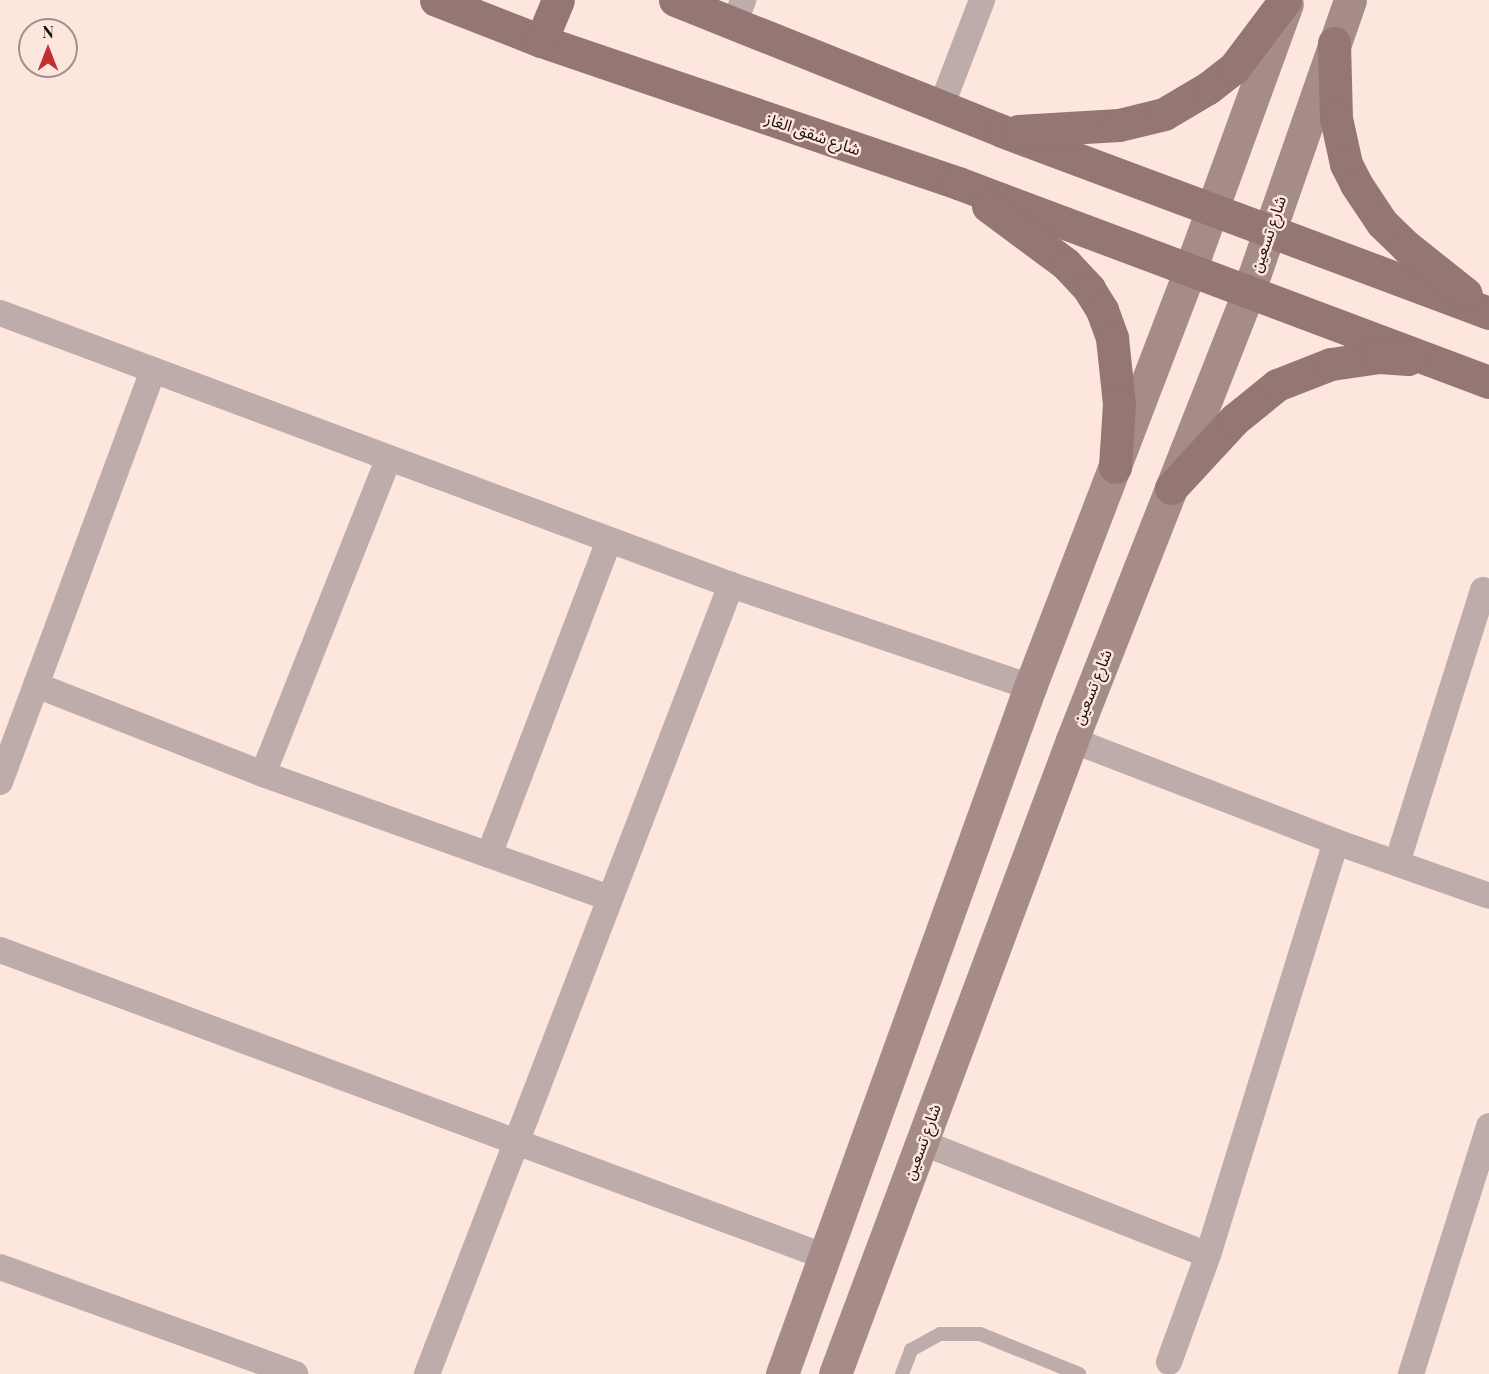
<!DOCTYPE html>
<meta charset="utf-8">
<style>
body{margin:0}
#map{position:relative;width:1489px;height:1374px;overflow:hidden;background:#fde6dd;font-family:"Playfair Display","Noto Sans Arabic",serif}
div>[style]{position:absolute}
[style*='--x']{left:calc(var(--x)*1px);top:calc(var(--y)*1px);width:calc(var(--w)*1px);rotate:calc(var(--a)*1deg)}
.lane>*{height:14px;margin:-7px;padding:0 7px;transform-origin:7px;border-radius:7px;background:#bdaca9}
.street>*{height:26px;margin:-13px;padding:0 13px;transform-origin:13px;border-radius:13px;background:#bdaca9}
.secondary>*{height:33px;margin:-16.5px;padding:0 16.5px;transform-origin:16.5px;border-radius:16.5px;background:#a58c89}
.primary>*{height:33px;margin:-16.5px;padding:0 16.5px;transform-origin:16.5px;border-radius:16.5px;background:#947672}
span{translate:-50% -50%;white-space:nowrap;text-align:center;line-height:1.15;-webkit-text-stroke:5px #fde6dd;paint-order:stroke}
.street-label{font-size:16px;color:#1b0f0a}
.north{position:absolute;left:18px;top:18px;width:60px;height:60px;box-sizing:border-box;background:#fde6dd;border:2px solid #a39089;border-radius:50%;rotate:0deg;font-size:16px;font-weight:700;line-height:24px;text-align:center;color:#1b0f0a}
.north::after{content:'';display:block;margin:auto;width:21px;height:27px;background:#c03130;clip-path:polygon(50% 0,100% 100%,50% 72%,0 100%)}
</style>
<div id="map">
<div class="lane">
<i style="--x:902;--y:1374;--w:26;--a:-69"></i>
<i style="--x:911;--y:1350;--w:33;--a:-29"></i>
<i style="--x:940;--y:1334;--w:40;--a:0"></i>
<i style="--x:980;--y:1334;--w:107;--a:22"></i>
</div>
<div class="street">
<i style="--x:734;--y:24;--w:26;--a:-69"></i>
<i style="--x:941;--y:107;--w:115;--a:-69"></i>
<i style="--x:0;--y:313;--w:780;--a:20.41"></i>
<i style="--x:731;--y:585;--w:316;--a:18.8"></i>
<i style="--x:36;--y:685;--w:244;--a:21.4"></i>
<i style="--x:263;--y:774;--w:368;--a:19.7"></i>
<i style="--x:1072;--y:740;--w:283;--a:21.1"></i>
<i style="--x:1336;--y:842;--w:162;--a:19.4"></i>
<i style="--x:263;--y:774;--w:340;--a:-68.3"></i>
<i style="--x:0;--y:782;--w:439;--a:-69.6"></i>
<i style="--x:489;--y:855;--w:337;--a:-69.1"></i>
<i style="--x:1397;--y:863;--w:286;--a:-72.5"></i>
<i style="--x:1483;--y:590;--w:7;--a:27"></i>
<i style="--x:0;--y:950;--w:881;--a:20.39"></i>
<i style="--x:921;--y:1142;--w:308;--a:21.5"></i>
<i style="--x:0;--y:1267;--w:314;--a:19.9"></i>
<i style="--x:1169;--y:1362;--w:114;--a:-70"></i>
<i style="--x:1208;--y:1255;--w:432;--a:-72.8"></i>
<i style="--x:427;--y:1374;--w:846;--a:-68.93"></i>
<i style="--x:1411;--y:1374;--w:260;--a:-72.5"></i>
</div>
<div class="secondary">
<i style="--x:782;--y:1374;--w:730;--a:-70.15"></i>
<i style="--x:1030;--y:687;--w:447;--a:-69"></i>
<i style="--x:1190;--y:270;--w:283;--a:-70"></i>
<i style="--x:835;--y:1374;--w:677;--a:-69.5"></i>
<i style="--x:1072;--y:740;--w:480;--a:-68.5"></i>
<i style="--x:1248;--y:293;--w:310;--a:-70.8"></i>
</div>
<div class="primary">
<i style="--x:436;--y:0;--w:113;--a:21.3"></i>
<i style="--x:541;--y:41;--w:441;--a:18.8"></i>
<i style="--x:958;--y:183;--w:567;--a:20.54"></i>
<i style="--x:675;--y:0;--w:352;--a:21.8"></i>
<i style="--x:1002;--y:131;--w:520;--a:20.49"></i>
<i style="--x:541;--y:41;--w:44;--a:-67.5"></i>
<i style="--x:1334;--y:43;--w:75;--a:88.5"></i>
<i style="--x:1336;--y:118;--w:47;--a:77.7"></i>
<i style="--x:1346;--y:164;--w:22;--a:63"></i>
<i style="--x:1356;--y:184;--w:47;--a:56.3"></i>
<i style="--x:1382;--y:223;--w:35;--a:44"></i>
<i style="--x:1407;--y:247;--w:75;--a:38.5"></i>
<i style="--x:1018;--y:131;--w:101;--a:-3.4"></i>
<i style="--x:1119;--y:125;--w:46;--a:-13.7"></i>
<i style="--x:1164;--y:114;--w:51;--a:-30.6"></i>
<i style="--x:1208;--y:88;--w:33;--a:-38"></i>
<i style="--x:1234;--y:68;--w:85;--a:-53.1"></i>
<i style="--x:988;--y:206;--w:97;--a:36.6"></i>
<i style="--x:1066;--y:264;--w:34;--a:47"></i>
<i style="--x:1089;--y:289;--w:25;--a:58"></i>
<i style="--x:1102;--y:310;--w:30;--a:70"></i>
<i style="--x:1112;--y:338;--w:65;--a:83.9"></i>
<i style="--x:1119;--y:403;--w:64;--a:93.6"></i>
<i style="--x:1171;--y:488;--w:94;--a:-47.2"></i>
<i style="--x:1235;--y:419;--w:54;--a:-39"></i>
<i style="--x:1277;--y:385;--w:58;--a:-21.3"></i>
<i style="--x:1331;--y:364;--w:49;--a:-8.3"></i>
<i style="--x:1379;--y:357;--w:29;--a:4"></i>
</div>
<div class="street-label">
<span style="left:813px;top:134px;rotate:19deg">شارع شقق الغاز</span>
<span style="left:1268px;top:234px;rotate:-71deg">شارع تسعين</span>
<span style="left:1092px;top:687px;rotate:-68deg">شارع تسعين</span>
<span style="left:922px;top:1142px;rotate:-70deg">شارع تسعين</span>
</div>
<div class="north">N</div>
</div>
